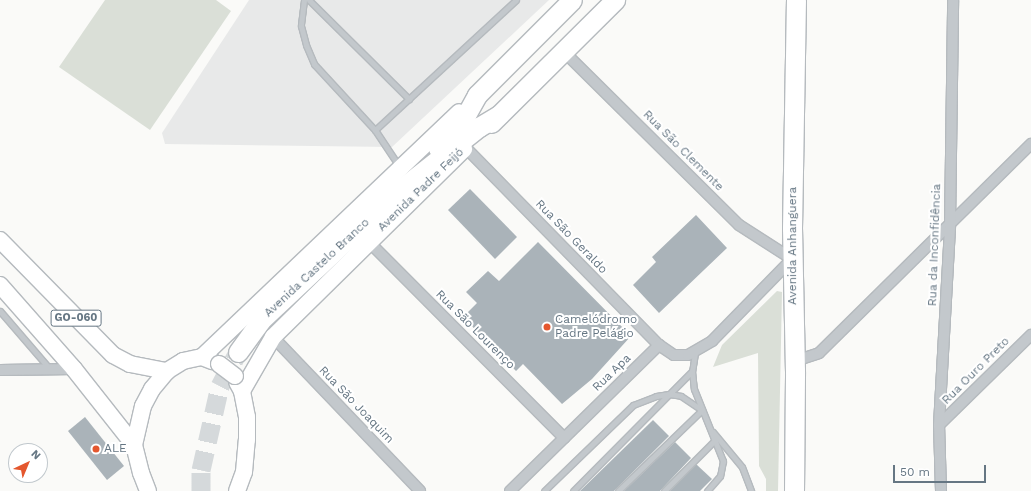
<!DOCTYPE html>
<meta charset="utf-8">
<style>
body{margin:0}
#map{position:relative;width:1031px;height:491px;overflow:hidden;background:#fafaf8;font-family:"Work Sans",sans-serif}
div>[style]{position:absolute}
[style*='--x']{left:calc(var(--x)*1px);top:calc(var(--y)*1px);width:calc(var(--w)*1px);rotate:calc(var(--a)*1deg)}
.built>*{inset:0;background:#e8e9e9}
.green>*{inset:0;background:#dadfd7}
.building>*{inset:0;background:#aab3b9}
.highway-tunnel>*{height:19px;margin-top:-9.5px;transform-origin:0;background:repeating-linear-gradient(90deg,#d5d9db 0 19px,transparent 0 29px)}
.roads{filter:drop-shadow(1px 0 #b5babe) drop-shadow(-1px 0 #b5babe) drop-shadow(0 1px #b5babe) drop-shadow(0 -1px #b5babe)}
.lane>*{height:5px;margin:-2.5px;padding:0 2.5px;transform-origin:2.5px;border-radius:2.5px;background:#c3c8cc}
.street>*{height:10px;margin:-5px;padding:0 5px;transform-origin:5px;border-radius:5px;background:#c3c8cc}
.primary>*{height:16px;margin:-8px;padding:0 8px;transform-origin:8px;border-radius:8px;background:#fff}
.highway>*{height:19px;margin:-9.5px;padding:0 9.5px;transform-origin:9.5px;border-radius:9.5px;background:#fff}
.bridges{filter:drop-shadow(1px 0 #b5babe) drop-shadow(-1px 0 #b5babe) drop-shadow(0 1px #b5babe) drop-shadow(0 -1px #b5babe)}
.primary-bridge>*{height:16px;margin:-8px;padding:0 8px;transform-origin:8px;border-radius:8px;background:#fff}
.dots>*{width:11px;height:11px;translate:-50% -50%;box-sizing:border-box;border:2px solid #fff;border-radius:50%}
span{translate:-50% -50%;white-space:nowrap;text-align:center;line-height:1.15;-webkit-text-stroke:4px #fff;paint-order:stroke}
.shield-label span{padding:1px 3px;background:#fff;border:1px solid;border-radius:3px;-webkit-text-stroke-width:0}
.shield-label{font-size:11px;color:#657683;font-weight:700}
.street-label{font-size:12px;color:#657683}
.poi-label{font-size:12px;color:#657683}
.left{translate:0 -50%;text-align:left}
.north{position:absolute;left:8px;top:443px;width:40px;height:40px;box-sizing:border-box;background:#fff;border:1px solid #c1c8cd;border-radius:50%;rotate:44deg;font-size:11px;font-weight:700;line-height:16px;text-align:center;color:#657683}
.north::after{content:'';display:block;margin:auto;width:14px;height:18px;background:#e4572e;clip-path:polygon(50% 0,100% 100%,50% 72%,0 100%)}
.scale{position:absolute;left:893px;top:465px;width:93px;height:18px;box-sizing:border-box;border:2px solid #657683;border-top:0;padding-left:5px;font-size:12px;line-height:14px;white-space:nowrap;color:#657683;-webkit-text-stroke:3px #fff;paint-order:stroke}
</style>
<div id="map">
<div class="built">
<i style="clip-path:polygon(249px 0,549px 0,392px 147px,165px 144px,162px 133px)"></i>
</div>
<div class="green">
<i style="clip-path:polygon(105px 0,216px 0,231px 11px,150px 130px,59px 67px)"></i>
<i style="clip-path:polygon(777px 291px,782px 292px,778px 491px,766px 491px,766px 479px,759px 466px,758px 353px,713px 367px,722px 345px)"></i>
</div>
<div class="building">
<i style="clip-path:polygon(470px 189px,517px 237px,495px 259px,448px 210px)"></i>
<i style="clip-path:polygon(696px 215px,727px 248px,659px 313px,633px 285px,656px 262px,652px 257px)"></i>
<i style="clip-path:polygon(538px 242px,631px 336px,592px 379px,562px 404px,523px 364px,516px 371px,463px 317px,477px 303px,466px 292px,488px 271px,499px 281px)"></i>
<i style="clip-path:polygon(85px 417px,124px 466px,107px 480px,68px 431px)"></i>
<i style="clip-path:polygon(653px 420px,669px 436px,614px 491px,580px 491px)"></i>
<i style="clip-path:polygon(675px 442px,691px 458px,660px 491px,624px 491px)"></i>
<i style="clip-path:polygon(696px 464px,712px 479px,700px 491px,670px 491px)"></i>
</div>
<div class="highway-tunnel">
<i style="--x:201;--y:491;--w:21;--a:-90"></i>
<i style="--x:201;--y:470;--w:86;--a:-77.3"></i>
<i style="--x:220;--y:386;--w:38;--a:-62"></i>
</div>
<div class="roads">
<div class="lane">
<i style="--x:304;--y:0;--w:26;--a:97"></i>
<i style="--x:301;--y:26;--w:20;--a:75"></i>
<i style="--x:306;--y:45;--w:21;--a:67"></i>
<i style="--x:314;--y:64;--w:90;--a:47.3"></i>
<i style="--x:375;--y:130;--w:192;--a:-42.7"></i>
<i style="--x:309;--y:0;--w:141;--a:44.7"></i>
<i style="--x:375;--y:130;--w:43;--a:56.3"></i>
<i style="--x:0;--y:311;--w:75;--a:49.3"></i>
<i style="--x:695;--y:353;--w:18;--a:99"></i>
<i style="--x:692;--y:371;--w:18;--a:84"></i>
<i style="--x:694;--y:389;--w:78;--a:68.1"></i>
<i style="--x:723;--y:461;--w:15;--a:101"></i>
<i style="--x:720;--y:476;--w:20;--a:131"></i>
<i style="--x:713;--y:432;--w:45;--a:50.4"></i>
<i style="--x:742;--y:467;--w:26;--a:69"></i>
<i style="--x:544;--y:491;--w:124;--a:-44"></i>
<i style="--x:633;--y:405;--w:25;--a:-21"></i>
<i style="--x:656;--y:396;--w:13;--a:-9"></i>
<i style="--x:669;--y:394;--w:12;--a:9"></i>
<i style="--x:681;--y:396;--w:25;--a:34"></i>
<i style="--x:573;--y:491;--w:169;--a:-45.2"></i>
<i style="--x:618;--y:491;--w:117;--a:-44"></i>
<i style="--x:664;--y:491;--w:71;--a:-45"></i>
</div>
<div class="street">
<i style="--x:465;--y:147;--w:277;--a:45.6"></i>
<i style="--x:659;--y:345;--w:18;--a:34"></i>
<i style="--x:674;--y:355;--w:14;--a:0"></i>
<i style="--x:688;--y:355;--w:28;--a:-30"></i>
<i style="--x:712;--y:341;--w:115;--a:-45.7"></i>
<i style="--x:792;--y:259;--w:63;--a:-147.3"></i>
<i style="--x:739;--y:225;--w:247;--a:-135.3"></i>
<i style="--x:368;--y:241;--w:278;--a:45.1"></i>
<i style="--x:273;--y:337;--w:213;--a:46.3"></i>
<i style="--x:795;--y:361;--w:25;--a:-18"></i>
<i style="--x:819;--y:353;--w:298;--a:-44.6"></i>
<i style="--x:0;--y:370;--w:74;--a:-0.8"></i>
<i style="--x:939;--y:425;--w:129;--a:-44.4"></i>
<i style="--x:510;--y:491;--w:209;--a:-44.4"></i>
<i style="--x:941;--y:491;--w:66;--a:-91.7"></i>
<i style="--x:939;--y:425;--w:199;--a:-86.8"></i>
<i style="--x:950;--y:226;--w:226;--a:-89.2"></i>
</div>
<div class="primary">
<i style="--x:0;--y:240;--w:161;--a:45.5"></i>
<i style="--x:113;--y:355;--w:19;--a:28"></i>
<i style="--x:130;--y:364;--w:38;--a:11"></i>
<i style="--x:0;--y:285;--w:112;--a:48.6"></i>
<i style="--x:74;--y:369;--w:97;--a:51.7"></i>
<i style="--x:202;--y:357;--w:355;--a:-43.6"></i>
<i style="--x:242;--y:391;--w:62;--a:-60.1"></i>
<i style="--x:273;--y:337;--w:268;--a:-44.5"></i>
<i style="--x:148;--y:491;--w:19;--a:-111"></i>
<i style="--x:141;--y:473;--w:29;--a:-104"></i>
<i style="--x:134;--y:445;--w:40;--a:-77"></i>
<i style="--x:143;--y:406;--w:19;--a:-62"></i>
<i style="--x:152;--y:389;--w:23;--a:-50"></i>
<i style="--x:167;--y:371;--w:19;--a:-32"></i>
<i style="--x:183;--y:361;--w:19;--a:-12"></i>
<i style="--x:202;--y:357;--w:11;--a:22"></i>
<i style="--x:237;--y:491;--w:20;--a:-70"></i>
<i style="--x:244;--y:472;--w:32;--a:-85"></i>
<i style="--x:247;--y:440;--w:23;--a:-90"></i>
<i style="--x:247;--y:417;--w:26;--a:-101"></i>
<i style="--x:242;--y:391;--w:10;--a:-119"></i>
</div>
<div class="highway">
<i style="--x:491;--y:123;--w:175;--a:-44.8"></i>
<i style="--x:438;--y:148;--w:43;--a:-49.7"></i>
<i style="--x:466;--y:115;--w:23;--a:-61"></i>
<i style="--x:477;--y:95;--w:134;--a:-45"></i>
<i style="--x:238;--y:352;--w:39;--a:-54"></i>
<i style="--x:261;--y:320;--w:193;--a:-43.1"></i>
<i style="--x:402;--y:188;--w:98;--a:-38.4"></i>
<i style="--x:479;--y:127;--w:23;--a:-31"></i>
<i style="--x:794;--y:491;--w:120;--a:-89.5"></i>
<i style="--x:795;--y:371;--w:143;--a:-91.2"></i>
<i style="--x:792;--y:228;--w:228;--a:-89"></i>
</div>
</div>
<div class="bridges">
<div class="primary-bridge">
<i style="--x:219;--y:364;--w:20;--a:37"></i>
</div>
</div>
<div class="dots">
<i style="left:547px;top:327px;background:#e4572e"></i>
<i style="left:96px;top:449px;background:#e4572e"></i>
</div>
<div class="shield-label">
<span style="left:76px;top:318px">GO-060</span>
</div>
<div class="street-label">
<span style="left:683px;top:151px;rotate:45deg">Rua São Clemente</span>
<span style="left:421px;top:190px;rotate:-44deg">Avenida Padre Feijó</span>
<span style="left:571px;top:237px;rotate:46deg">Rua São Geraldo</span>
<span style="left:935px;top:245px;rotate:-88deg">Rua da Inconfidência</span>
<span style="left:793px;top:246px;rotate:-90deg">Avenida Anhanguera</span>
<span style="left:317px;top:268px;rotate:-43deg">Avenida Castelo Branco</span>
<span style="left:475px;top:330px;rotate:45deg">Rua São Lourenço</span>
<span style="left:976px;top:371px;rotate:-45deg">Rua Ouro Preto</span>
<span style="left:612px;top:373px;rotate:-44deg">Rua Apa</span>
<span style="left:356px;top:405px;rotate:46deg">Rua São Joaquim</span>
</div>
<div class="poi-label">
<span class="left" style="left:555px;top:327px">Camelódromo<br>Padre Pelágio</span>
<span class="left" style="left:104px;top:449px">ALE</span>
</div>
<div class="north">N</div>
<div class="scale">50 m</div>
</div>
